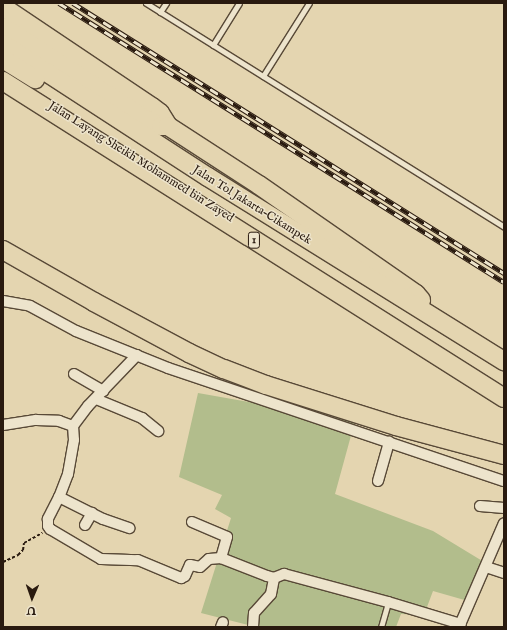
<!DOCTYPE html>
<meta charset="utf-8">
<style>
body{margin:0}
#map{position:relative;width:507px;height:630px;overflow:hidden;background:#e4d5b0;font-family:"IM FELL English",serif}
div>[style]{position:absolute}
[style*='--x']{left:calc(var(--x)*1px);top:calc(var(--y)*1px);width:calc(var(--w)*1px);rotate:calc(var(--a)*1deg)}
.green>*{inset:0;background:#b2bd8c}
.path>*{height:2px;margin-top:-1px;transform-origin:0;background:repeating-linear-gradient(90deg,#291a0f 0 3px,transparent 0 5px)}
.roads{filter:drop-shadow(1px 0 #584937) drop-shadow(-1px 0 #584937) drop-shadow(0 1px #584937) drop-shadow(0 -1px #584937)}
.lane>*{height:5px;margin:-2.5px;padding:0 2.5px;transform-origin:2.5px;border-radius:2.5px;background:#ede4cc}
.street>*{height:10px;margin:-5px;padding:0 5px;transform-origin:5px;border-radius:5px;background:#ede4cc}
.highway>*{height:18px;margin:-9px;padding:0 9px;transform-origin:9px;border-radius:9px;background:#e4d5b0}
.rail>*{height:4.5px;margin-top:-2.25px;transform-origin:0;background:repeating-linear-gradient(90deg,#ede4cc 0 9px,#291a0f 0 18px);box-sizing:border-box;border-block:1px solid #291a0f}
span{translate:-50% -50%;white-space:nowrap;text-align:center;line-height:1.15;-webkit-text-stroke:3px #ede4cc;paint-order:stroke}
.shield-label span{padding:1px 3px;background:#ede4cc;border:1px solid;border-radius:3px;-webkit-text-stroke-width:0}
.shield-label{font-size:11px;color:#291a0f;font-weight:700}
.street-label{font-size:12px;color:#291a0f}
.frame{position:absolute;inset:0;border:4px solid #291a0f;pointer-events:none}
.north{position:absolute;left:12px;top:578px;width:40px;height:40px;-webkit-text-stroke:3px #ede4cc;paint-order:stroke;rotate:182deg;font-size:11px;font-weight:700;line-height:16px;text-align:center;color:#291a0f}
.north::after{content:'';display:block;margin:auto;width:14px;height:18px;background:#291a0f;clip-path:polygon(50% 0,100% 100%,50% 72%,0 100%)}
</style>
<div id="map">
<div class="green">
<i style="clip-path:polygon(198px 393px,355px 421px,335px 494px,433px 531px,484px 562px,468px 601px,433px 591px,424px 615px,401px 614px,396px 627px,256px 627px,201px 613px,231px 518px,215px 509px,222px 495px,179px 477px)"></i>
</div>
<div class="path">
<i style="--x:3;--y:562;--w:17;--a:-25"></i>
<i style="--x:18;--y:555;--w:7;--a:-45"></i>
<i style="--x:23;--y:550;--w:7;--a:-82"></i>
<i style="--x:24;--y:543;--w:21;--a:-29"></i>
</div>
<div class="roads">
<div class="lane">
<i style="--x:146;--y:3;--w:422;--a:32"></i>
<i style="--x:160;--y:12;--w:11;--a:-56"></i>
<i style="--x:213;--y:45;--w:49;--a:-58.2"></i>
<i style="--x:263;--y:76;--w:86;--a:-57.8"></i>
<i style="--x:381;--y:627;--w:26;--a:-74"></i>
</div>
<div class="street">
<i style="--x:3;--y:301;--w:27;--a:10"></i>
<i style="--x:30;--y:306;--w:52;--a:28.5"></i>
<i style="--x:76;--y:331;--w:99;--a:21.9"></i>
<i style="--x:168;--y:368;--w:354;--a:18.6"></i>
<i style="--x:137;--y:355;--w:71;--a:133.9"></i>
<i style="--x:88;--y:406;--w:25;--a:127"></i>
<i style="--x:73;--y:426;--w:14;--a:86"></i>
<i style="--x:74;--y:440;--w:35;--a:100"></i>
<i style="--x:68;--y:474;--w:25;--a:111"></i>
<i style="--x:59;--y:497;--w:25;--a:117"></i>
<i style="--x:48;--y:519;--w:7;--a:90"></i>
<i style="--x:48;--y:526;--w:4;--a:56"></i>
<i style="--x:50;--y:529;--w:59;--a:30.5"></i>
<i style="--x:101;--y:559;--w:37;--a:2"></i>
<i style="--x:138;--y:560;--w:47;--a:22.7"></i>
<i style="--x:181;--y:578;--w:4;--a:-27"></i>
<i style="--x:185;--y:576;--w:12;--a:-66"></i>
<i style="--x:190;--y:565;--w:10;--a:11"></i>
<i style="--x:200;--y:567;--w:12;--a:-42"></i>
<i style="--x:209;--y:559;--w:12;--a:-5"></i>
<i style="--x:221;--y:558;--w:49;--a:21.4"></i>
<i style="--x:267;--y:576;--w:7;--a:16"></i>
<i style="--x:274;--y:578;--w:11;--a:-22"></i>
<i style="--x:284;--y:574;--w:108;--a:15.1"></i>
<i style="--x:388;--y:602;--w:76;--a:16.8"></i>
<i style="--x:74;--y:374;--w:34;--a:30"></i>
<i style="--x:96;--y:399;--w:50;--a:22.4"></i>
<i style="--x:142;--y:418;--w:21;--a:39"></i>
<i style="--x:3;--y:425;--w:33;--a:-9"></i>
<i style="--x:36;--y:420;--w:23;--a:2"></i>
<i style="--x:59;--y:421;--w:15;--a:20"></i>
<i style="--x:378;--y:481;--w:41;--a:-74.2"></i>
<i style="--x:59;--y:497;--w:49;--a:26.6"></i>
<i style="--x:103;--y:519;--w:28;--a:19"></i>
<i style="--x:480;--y:506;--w:24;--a:5"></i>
<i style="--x:192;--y:522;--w:38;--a:23"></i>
<i style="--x:227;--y:537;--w:22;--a:106"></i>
<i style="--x:85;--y:525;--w:14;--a:-60"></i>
<i style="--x:486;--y:567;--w:19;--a:18"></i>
<i style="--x:221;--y:627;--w:5;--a:-68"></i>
<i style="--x:253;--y:627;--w:14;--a:-86"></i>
<i style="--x:254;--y:613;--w:25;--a:-48"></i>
<i style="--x:271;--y:594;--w:16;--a:-79"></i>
<i style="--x:459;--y:627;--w:113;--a:-66.6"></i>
</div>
<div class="highway">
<i style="--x:3;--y:7;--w:179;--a:33.9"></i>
<i style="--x:152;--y:107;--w:10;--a:37"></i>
<i style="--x:160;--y:113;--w:15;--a:58"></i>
<i style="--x:3;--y:27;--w:169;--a:32.9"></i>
<i style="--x:145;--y:119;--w:17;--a:24"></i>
<i style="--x:161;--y:126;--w:7;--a:0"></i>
<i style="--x:168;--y:126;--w:108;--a:33"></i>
<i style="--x:259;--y:185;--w:191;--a:34.8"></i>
<i style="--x:416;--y:294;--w:8;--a:50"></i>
<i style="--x:3;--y:44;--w:244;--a:33"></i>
<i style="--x:208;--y:177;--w:349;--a:31.9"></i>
<i style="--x:3;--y:59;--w:38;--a:32"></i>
<i style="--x:3;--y:81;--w:593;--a:32.32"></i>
<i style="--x:3;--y:250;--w:105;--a:29.7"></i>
<i style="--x:94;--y:302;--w:108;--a:28.2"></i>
<i style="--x:189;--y:353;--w:38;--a:25"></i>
<i style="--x:224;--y:369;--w:45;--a:20.9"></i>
<i style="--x:266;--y:385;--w:136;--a:17.5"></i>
<i style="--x:396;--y:426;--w:112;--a:15"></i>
</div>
</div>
<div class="rail">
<i style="--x:59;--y:3;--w:525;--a:32.09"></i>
<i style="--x:73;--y:3;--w:509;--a:32.07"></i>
</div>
<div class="shield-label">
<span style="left:254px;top:240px">1</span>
</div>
<div class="street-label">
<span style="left:141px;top:162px;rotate:32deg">Jalan Layang Sheikh Mohammed bin Zayed</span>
<span style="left:252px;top:205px;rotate:32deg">Jalan Tol Jakarta–Cikampek</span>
</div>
<div class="frame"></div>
<div class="north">U</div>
</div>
